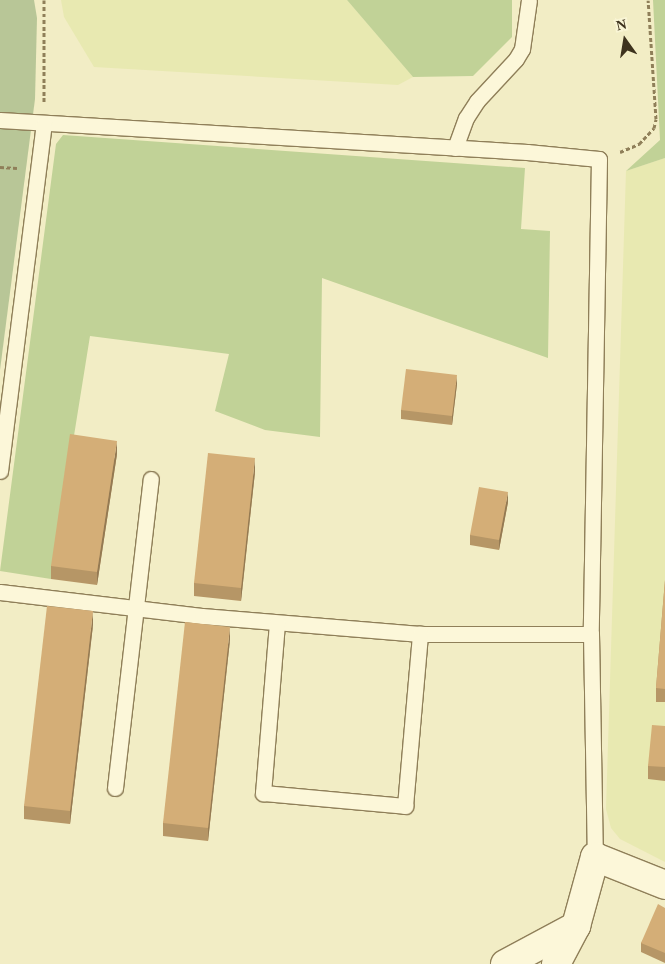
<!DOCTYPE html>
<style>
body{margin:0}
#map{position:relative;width:665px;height:964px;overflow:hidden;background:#f2edc5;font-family:Georgia,serif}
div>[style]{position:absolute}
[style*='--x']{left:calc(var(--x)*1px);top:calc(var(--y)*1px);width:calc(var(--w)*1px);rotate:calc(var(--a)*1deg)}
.farmland>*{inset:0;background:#e8e9b1}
.green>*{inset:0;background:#c1d297}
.cemetery>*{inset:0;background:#b8c697}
.path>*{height:3px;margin-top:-1.5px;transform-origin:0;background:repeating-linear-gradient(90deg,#8f7f59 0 4px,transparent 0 6.5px)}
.roads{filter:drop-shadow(1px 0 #8f7f59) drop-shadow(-1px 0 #8f7f59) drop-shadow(0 1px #8f7f59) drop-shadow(0 -1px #8f7f59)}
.service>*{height:15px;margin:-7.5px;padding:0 7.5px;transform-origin:7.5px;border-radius:7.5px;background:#fcf7d9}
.minor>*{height:28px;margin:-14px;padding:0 14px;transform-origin:14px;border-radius:14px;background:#fcf7d9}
.wall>*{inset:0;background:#b69666}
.shaded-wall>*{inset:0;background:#947a53}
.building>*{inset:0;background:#d4ae77}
span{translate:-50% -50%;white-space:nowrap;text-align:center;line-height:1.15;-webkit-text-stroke:5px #f9f5d5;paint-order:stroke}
.north{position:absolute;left:600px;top:15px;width:50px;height:50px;-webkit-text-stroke:4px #f9f5d5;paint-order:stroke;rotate:347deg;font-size:14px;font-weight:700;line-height:20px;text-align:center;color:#3e331e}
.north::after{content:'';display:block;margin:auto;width:18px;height:22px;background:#3e331e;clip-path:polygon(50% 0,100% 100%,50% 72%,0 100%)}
</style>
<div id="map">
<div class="farmland">
<i style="clip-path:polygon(61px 0,347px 0,413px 77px,398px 85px,94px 67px,64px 17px)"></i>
<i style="clip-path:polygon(665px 158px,665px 862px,620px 839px,611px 828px,606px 809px,626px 171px)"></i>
</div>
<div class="green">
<i style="clip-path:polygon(347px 0,512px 0,512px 37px,473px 76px,413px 77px)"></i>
<i style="clip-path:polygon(653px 0,665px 0,665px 158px,626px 171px,660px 140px)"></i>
<i style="clip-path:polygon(63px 135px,525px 168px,521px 229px,550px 231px,548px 358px,322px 278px,320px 437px,265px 430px,215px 411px,229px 354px,90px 336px,51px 579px,0 571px,56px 144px)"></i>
</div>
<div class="cemetery">
<i style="clip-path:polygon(0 0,34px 0,37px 18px,35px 99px,0 370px)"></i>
</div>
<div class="path">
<i style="--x:44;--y:0;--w:102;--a:90"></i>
<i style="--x:620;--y:152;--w:21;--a:-23"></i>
<i style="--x:639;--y:144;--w:22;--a:-47"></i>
<i style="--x:654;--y:128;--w:9;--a:-77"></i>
<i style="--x:656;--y:119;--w:119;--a:-93.8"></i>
<i style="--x:0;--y:167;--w:17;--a:3"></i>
</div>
<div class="roads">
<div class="service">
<i style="--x:0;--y:120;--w:528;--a:3.47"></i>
<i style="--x:527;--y:152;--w:72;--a:5.6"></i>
<i style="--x:599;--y:159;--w:475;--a:91"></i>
<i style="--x:591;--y:634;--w:223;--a:89"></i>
<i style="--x:455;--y:148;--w:32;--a:-70"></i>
<i style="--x:466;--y:118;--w:20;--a:-57"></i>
<i style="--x:477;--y:101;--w:57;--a:-47.1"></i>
<i style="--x:516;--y:59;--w:12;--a:-59"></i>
<i style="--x:522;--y:49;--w:49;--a:-81.9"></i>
<i style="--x:0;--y:471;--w:350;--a:-82.8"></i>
<i style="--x:0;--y:592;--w:203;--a:6.8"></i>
<i style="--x:202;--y:616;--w:219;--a:4.7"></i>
<i style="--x:420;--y:634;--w:171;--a:0"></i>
<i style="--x:277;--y:623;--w:171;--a:94.7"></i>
<i style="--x:263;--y:793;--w:143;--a:5.2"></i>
<i style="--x:405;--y:806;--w:173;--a:-85"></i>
<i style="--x:115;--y:788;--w:311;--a:-83.4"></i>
</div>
<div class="minor">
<i style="--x:505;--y:964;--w:81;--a:-28.2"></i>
<i style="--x:556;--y:964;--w:43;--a:-62.2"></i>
<i style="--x:576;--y:926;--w:72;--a:-74.6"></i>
<i style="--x:595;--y:857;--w:75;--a:21.8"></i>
</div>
</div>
<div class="wall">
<i style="clip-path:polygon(457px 384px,452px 425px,401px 419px,401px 410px)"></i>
<i style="clip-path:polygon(117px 454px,97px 585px,51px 579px,51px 566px)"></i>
<i style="clip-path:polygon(255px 472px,241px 601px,194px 596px,194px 583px)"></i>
<i style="clip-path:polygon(508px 502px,499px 550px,470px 545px,470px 535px)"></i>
<i style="clip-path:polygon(665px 580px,665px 702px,656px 702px,656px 688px)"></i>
<i style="clip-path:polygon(93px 625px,70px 824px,24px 819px,24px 806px)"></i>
<i style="clip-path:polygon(230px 640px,208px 841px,163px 836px,163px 823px)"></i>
<i style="clip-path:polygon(665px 726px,665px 781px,648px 779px,648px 766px)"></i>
<i style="clip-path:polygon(665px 908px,665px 963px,641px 952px,641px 943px)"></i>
</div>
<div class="shaded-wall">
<i style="clip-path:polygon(457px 375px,457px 384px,452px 425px,452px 416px)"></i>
<i style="clip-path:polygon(117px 441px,117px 454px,97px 585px,97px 572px)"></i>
<i style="clip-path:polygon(255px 458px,255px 472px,241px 601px,241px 588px)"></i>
<i style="clip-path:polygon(508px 492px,508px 502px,499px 550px,499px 540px)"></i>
<i style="clip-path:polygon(93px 611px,93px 625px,70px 824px,70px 811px)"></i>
<i style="clip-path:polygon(230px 627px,230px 640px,208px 841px,208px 828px)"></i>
</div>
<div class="building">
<i style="clip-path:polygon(406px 369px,457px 375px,452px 416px,401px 410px)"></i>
<i style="clip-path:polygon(70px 434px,117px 441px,97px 572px,51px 566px)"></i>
<i style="clip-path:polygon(208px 453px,255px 458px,241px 588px,194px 583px)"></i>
<i style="clip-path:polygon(479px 487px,508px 492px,499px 540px,470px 535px)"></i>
<i style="clip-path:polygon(665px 580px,665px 689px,656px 688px)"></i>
<i style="clip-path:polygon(47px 606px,93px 611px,70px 811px,24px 806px)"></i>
<i style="clip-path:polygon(185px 622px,230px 627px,208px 828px,163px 823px)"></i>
<i style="clip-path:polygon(652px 725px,665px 726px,665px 767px,648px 766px)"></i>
<i style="clip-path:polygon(658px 904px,665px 908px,665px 953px,641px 943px)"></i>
</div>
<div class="north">N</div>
</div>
